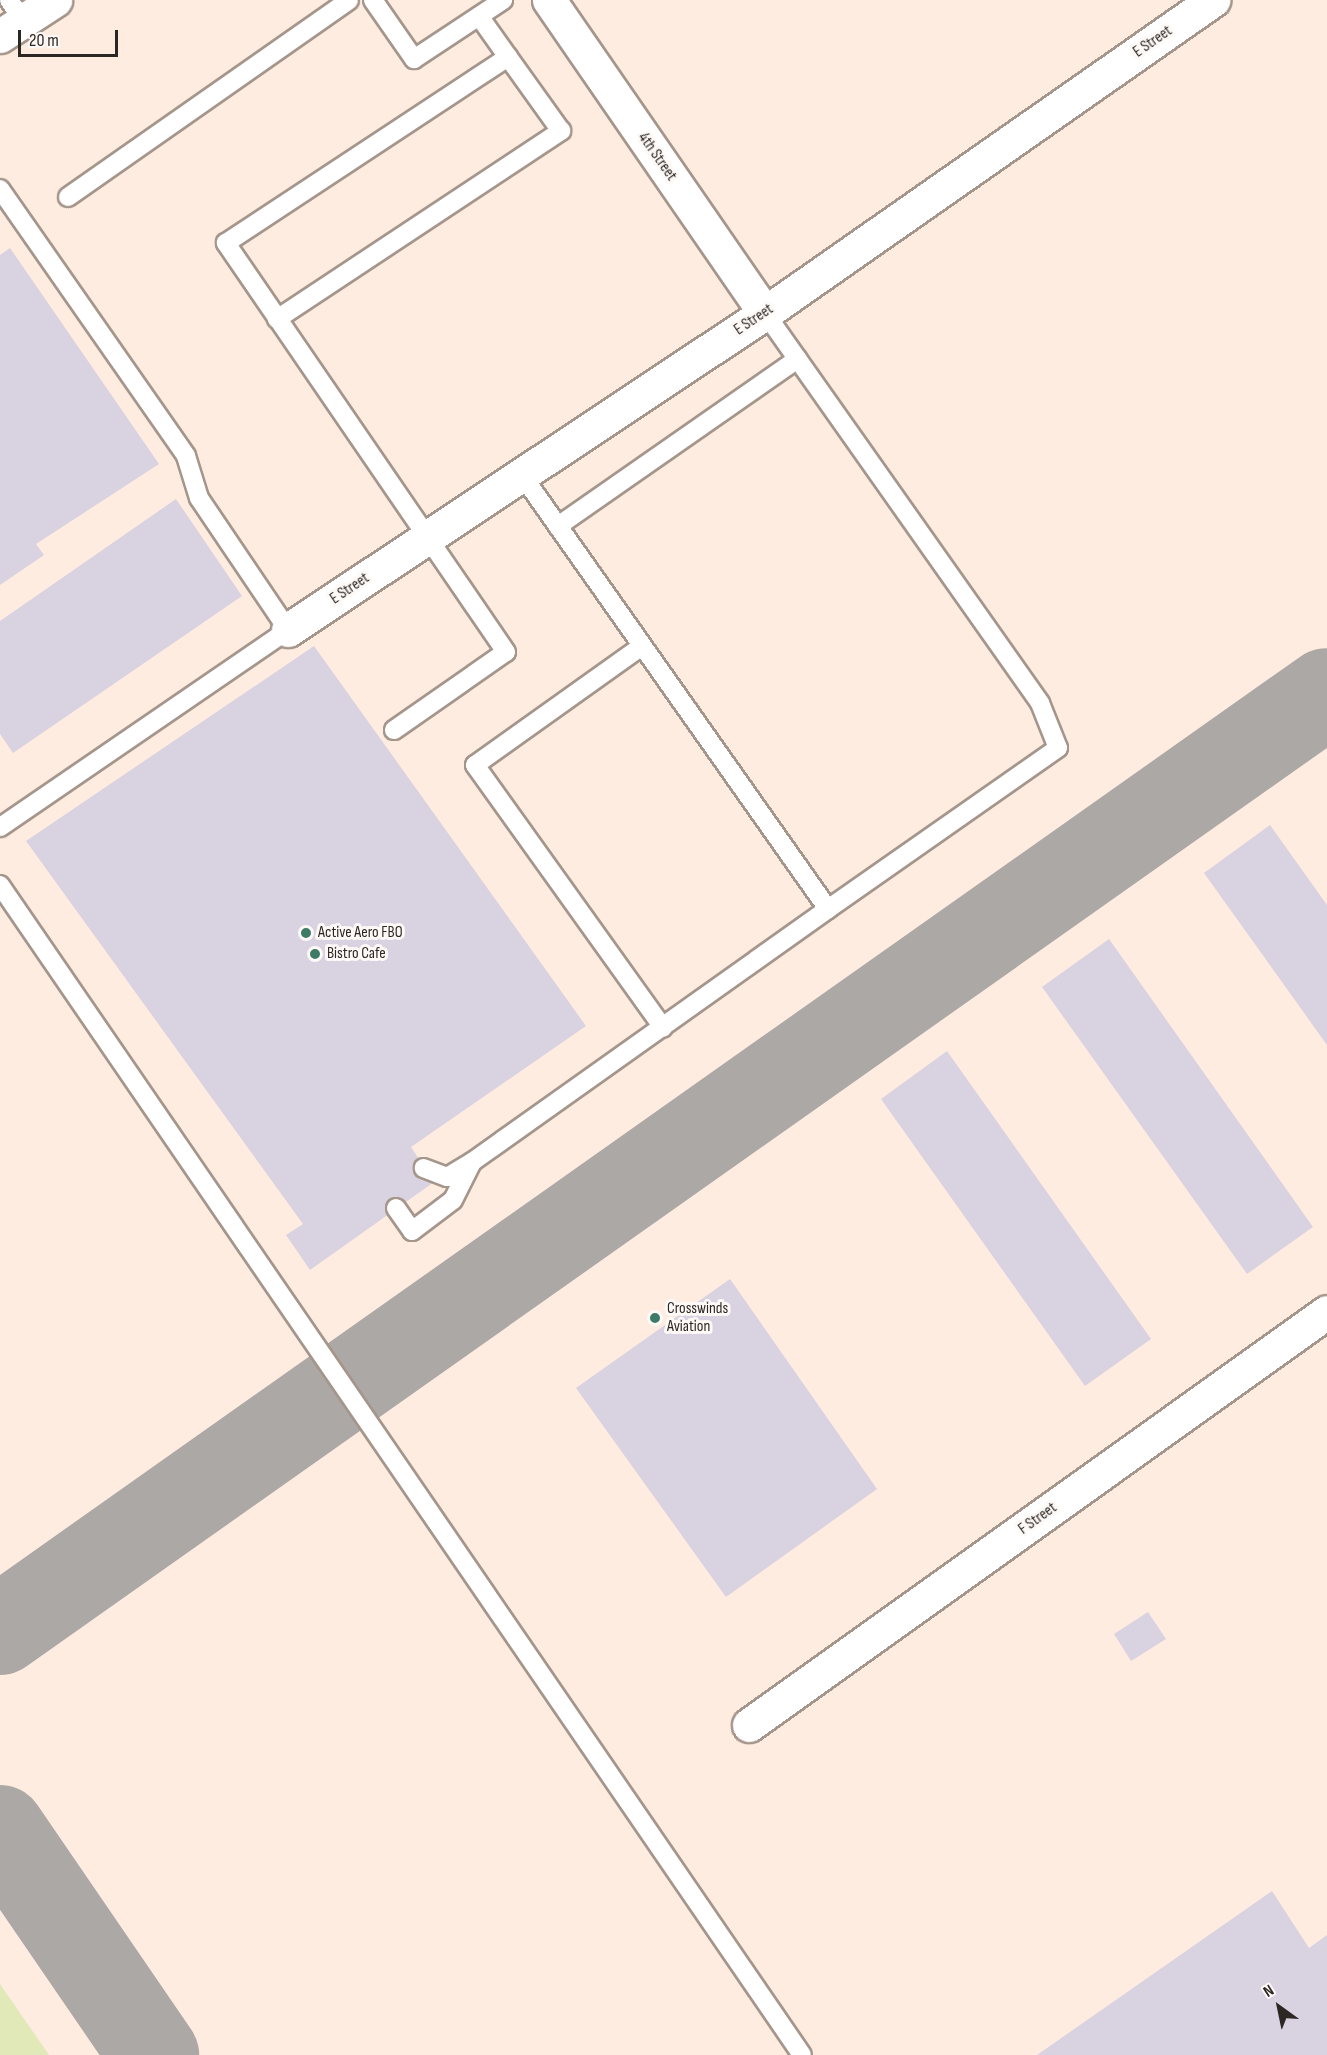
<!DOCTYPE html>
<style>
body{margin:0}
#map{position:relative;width:1327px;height:2055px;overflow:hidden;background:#fdf9f7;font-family:"Sofia Sans Condensed",sans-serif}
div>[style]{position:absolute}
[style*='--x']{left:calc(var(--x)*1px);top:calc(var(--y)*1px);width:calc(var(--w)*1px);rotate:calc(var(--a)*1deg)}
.built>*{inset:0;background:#ffece0}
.green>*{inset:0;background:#e0e9b7}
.taxiway>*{height:90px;margin:-45px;padding:0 45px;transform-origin:45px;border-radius:45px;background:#aca8a5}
.building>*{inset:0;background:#d9d2e1}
.roads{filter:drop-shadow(2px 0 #a5968c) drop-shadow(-2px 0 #a5968c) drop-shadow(0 2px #a5968c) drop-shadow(0 -2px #a5968c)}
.service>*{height:18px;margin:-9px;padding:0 9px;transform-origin:9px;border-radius:9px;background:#fff}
.minor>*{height:33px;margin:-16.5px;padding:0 16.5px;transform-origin:16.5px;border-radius:16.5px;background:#fff}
.dots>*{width:16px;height:16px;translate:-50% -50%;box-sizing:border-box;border:3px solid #fdf9f7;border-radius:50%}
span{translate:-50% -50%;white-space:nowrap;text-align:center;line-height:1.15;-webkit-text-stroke:6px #fdf9f7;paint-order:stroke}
.street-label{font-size:16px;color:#2d2723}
.poi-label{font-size:16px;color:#2d2723}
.left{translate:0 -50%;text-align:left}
.north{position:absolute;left:1249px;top:1977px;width:60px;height:60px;-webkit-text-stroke:4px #fdf9f7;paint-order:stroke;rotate:327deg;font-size:16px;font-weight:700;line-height:24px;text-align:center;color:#2d2723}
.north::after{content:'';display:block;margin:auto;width:21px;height:27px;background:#2d2723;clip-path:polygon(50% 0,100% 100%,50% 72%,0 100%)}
.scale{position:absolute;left:18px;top:30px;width:100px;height:27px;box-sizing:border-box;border:3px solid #2d2723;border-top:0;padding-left:8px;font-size:18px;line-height:21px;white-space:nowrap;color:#2d2723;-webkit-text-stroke:4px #fdf9f7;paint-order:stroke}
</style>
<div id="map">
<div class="built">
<i style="clip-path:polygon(0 0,1327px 0,1327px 2055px,0 2055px)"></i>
</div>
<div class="green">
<i style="clip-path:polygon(0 1984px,49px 2055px,0 2055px)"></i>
</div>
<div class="taxiway">
<i style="--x:0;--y:1630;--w:1624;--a:-35.23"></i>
<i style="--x:0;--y:1830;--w:273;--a:55.6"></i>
</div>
<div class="building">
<i style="clip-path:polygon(10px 248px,159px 464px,36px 544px,44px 555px,0 585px,0 255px)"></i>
<i style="clip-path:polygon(176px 499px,242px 596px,13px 753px,0 734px,0 621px)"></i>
<i style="clip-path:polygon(314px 646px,586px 1026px,411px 1147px,434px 1182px,310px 1270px,286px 1235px,303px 1224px,26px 841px)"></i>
<i style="clip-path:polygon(1270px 825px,1327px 905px,1327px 1045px,1204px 873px)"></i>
<i style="clip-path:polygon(1109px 939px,1313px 1227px,1247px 1274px,1042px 987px)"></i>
<i style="clip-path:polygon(947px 1051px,1151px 1339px,1085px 1386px,881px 1099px)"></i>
<i style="clip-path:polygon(730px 1279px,877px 1489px,726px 1597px,576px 1388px)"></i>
<i style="clip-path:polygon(1148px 1612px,1166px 1639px,1131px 1661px,1114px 1634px)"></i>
<i style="clip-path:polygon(1272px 1891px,1309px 1948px,1327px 1935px,1327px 2055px,1037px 2055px)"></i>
</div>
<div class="roads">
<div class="service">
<i style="--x:9;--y:0;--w:25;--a:56"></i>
<i style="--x:373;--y:0;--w:72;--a:55.2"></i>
<i style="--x:414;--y:59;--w:107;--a:-33.5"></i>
<i style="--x:0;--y:189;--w:325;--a:55.1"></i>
<i style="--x:186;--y:456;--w:44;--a:72.8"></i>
<i style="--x:199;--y:498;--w:159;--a:56"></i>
<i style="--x:288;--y:630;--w:349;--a:145.6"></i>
<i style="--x:68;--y:197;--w:343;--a:-35"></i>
<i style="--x:765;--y:313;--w:477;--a:54.8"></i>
<i style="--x:1040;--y:703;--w:48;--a:68.2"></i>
<i style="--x:1058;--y:748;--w:281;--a:145"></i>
<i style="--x:277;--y:319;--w:341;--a:-33.5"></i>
<i style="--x:561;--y:131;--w:91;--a:-125.6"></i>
<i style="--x:558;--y:526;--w:292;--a:-34.9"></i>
<i style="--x:642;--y:646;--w:205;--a:144.5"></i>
<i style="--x:475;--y:765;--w:323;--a:54.4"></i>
<i style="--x:394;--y:730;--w:136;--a:-34.9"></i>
<i style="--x:506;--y:652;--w:496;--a:-124.4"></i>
<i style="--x:226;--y:243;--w:338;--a:-33.4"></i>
<i style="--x:508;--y:57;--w:50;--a:-125.3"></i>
<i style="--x:0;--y:885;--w:1418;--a:55.57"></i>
<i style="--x:472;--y:1162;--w:437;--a:-35.4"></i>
<i style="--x:828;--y:909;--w:531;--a:-125.19"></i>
<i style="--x:396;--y:1208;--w:28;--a:55"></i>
<i style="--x:412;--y:1231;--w:51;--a:-37.1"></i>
<i style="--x:453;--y:1200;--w:42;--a:-63.4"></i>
<i style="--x:472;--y:1162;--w:29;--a:149"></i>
<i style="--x:447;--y:1177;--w:25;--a:-159"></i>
</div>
<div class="minor">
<i style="--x:549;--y:0;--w:380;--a:55.4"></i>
<i style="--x:0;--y:36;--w:66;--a:-33.2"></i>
<i style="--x:288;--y:630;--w:573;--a:-33.61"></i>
<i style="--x:765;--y:313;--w:547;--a:-34.94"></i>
<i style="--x:749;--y:1725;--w:710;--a:-35.55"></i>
</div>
</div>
<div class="dots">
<i style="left:306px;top:933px;background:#3d7b67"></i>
<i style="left:315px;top:954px;background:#3d7b67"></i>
<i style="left:655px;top:1318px;background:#3d7b67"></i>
</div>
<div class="street-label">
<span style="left:1153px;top:42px;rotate:-35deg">E Street</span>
<span style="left:657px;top:157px;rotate:55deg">4th Street</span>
<span style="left:754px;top:320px;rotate:-34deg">E Street</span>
<span style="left:350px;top:589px;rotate:-34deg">E Street</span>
<span style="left:1038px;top:1519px;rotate:-36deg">F Street</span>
</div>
<div class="poi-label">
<span class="left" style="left:318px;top:933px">Active Aero FBO</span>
<span class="left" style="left:327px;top:954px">Bistro Cafe</span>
<span class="left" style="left:667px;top:1318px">Crosswinds<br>Aviation</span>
</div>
<div class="north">N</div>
<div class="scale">20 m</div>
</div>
